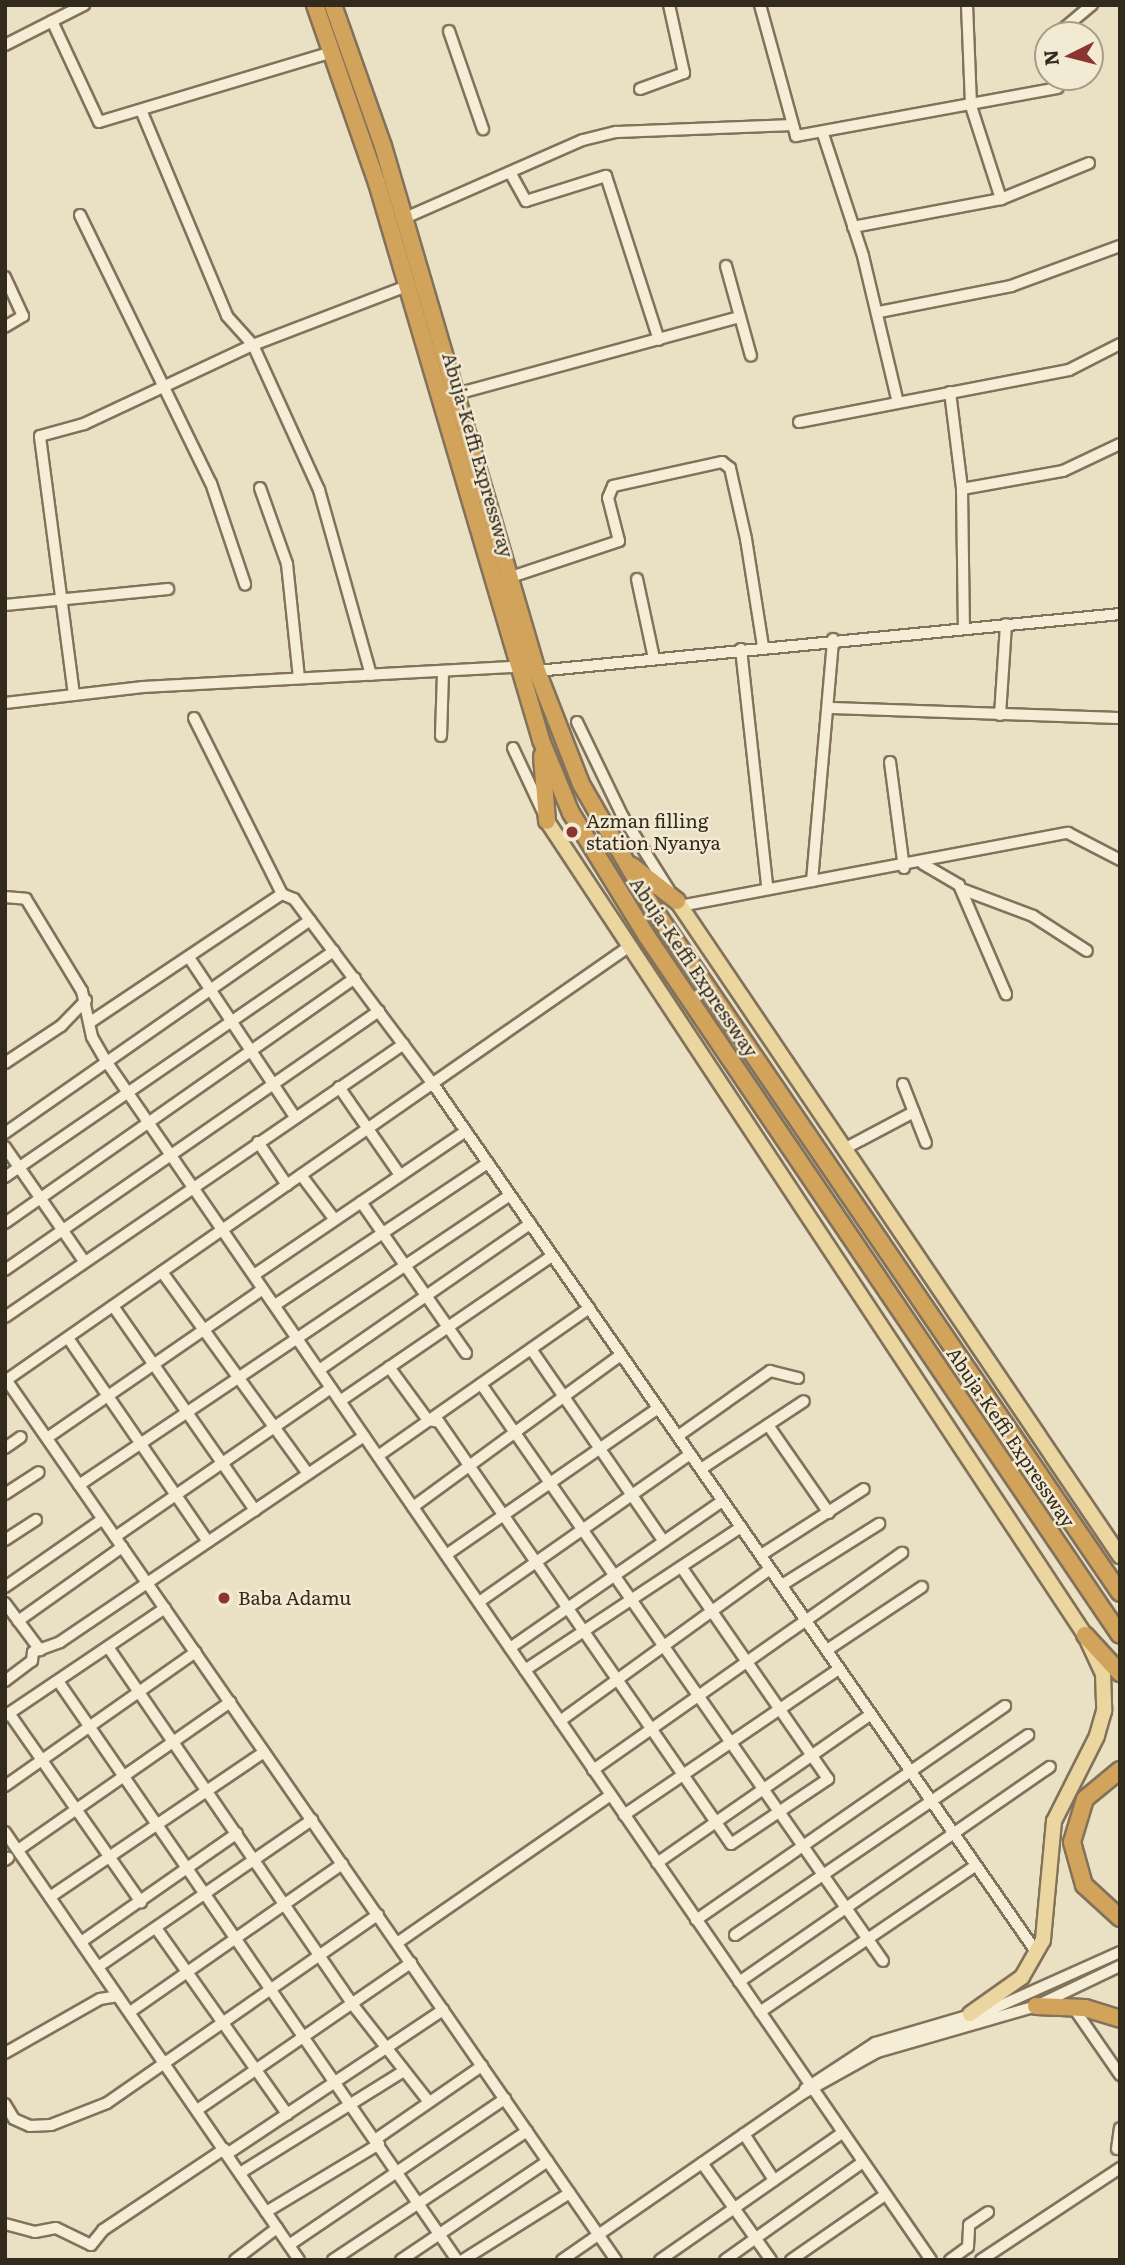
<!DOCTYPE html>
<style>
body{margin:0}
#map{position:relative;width:1125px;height:2265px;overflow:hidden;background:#eae0c3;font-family:Literata,serif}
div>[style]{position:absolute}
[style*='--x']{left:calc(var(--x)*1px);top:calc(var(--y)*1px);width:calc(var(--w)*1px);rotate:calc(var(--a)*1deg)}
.roads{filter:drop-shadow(2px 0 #82725c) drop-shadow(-2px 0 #82725c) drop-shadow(0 2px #82725c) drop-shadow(0 -2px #82725c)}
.minor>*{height:10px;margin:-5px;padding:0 5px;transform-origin:5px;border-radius:5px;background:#f5edd6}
.major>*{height:14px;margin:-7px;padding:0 7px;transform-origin:7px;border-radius:7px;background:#ead69e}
.highway>*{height:16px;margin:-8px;padding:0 8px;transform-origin:8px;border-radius:8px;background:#d2a35b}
.dots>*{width:19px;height:19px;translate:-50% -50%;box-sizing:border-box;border:4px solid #f2ead2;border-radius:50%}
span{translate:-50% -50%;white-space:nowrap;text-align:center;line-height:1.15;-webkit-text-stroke:5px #f2ead2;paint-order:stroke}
.street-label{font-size:19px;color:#332a1e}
.poi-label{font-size:19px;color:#332a1e}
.left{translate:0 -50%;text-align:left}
.frame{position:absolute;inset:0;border:7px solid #332a1e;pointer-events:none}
.north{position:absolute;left:1034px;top:21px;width:70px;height:70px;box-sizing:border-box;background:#f2ead2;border:2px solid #a69d8a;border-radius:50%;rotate:264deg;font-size:19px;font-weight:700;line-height:28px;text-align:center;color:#332a1e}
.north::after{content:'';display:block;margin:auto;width:24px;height:32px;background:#8b3531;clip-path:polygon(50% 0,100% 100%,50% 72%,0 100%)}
</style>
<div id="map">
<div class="roads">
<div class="minor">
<i style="--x:760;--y:5;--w:136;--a:74.6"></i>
<i style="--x:796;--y:136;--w:266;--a:-10.4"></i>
<i style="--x:967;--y:5;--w:101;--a:87.7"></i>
<i style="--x:971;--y:106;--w:98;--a:72.1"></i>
<i style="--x:52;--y:21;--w:111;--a:65"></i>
<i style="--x:99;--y:122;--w:244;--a:-16.7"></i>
<i style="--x:1063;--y:29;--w:38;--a:-40"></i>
<i style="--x:449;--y:31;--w:104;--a:70.9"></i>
<i style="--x:5;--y:45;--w:89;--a:-26.9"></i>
<i style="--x:640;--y:89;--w:47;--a:-20"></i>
<i style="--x:684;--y:73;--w:70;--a:-102.4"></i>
<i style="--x:141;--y:110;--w:223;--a:67.3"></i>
<i style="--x:227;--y:316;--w:39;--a:48"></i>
<i style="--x:253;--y:345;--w:159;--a:65.5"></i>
<i style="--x:319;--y:490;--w:192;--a:74.3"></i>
<i style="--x:823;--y:134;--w:128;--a:71.8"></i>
<i style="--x:863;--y:256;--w:147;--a:76.6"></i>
<i style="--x:511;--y:174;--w:31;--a:61"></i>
<i style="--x:526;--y:201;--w:84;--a:-17.4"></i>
<i style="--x:606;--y:176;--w:172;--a:72.1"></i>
<i style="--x:80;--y:215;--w:298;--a:64"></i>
<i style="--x:211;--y:483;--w:107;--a:71.4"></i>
<i style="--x:405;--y:218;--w:194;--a:-23.7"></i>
<i style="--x:583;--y:140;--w:34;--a:-14"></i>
<i style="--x:616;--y:132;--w:172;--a:-2.3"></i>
<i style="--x:853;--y:227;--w:151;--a:-10.7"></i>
<i style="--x:1001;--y:199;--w:95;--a:-22.2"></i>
<i style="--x:726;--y:266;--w:93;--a:74.5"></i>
<i style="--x:5;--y:277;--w:43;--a:65.2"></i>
<i style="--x:23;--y:316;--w:21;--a:149"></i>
<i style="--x:879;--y:312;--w:135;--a:-11.1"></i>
<i style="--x:1011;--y:286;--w:116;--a:-20.2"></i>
<i style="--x:950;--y:392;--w:98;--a:82.9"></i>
<i style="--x:962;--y:489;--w:138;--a:89.2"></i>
<i style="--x:456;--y:394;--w:294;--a:-15.2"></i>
<i style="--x:799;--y:422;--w:275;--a:-10.9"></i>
<i style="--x:1069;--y:370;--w:57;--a:-27"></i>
<i style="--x:260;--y:488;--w:81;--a:70.4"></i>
<i style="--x:287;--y:564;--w:115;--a:84"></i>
<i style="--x:962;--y:489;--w:103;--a:-10.1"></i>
<i style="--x:1063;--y:471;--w:63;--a:-25.3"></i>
<i style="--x:508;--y:578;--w:117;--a:-18.4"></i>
<i style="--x:619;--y:541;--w:44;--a:-104.3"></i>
<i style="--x:608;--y:498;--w:13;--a:-67"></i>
<i style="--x:613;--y:486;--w:112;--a:-12.4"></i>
<i style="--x:722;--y:462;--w:10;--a:37"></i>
<i style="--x:730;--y:468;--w:73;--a:77.3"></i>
<i style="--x:746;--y:539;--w:108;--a:81"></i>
<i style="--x:637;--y:579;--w:81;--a:77.9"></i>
<i style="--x:5;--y:605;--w:164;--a:-5.6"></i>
<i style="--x:741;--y:649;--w:238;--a:83.7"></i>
<i style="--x:537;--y:671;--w:586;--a:-5.58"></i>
<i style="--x:74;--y:695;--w:261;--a:-97.5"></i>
<i style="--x:40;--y:436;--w:46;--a:-15.3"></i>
<i style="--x:84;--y:424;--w:187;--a:-25.1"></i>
<i style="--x:253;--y:345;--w:165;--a:-21"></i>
<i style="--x:5;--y:703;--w:139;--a:-6.6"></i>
<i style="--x:143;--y:687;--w:376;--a:-3.1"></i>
<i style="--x:830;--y:708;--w:290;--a:2"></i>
<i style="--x:1000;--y:715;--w:91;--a:-86.2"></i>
<i style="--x:194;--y:718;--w:197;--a:63.4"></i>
<i style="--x:282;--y:894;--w:13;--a:23"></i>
<i style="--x:294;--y:899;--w:231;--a:53.1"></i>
<i style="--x:433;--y:1084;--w:1058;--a:55.2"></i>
<i style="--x:577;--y:722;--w:106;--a:64.2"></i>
<i style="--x:623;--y:817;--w:86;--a:57.8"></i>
<i style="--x:441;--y:736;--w:65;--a:-88.2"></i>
<i style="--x:513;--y:748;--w:71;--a:64.9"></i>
<i style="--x:890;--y:762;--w:107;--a:82.5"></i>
<i style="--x:923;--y:864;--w:42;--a:30.3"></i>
<i style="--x:959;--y:885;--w:119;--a:66.7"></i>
<i style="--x:812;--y:881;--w:243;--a:-85"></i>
<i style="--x:964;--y:890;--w:74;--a:20.6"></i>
<i style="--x:1033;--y:916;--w:64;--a:32.9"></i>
<i style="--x:5;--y:897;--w:21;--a:5"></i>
<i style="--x:26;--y:899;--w:108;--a:58.7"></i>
<i style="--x:82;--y:991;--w:47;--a:77.7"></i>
<i style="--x:92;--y:1037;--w:28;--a:60"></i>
<i style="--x:106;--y:1061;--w:1455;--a:55.47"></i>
<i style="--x:680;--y:906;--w:395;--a:-10.7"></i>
<i style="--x:1068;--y:833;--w:59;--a:27.4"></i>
<i style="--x:190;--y:959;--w:190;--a:56.4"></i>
<i style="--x:92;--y:1021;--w:229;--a:-33.8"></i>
<i style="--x:5;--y:1063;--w:67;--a:-33.5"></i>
<i style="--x:61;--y:1026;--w:36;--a:-46"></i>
<i style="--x:903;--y:1084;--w:63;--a:68.7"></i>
<i style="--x:339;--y:1087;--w:107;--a:55.3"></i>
<i style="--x:5;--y:1133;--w:372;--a:-34.9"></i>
<i style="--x:258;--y:1142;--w:52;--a:56"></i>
<i style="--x:5;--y:1147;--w:139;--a:55.3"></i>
<i style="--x:844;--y:1149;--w:79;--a:-27.9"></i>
<i style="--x:301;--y:1175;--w:56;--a:52.9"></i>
<i style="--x:5;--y:1177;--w:399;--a:-34.5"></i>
<i style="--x:361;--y:1202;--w:184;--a:55.2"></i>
<i style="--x:5;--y:1223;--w:427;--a:-35"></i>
<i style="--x:5;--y:1270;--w:455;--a:-34.7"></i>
<i style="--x:162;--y:1272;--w:249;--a:54.1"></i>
<i style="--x:254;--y:1275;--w:256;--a:-34.2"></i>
<i style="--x:275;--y:1305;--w:256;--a:-33.7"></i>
<i style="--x:113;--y:1306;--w:249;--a:55.2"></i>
<i style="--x:5;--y:1317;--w:483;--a:-34.4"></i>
<i style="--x:68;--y:1338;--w:247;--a:55.5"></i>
<i style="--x:531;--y:1349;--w:232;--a:55.4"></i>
<i style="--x:389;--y:1367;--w:66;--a:53.7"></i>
<i style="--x:428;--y:1420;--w:11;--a:10"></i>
<i style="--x:439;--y:1422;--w:513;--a:55.32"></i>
<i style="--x:731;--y:1844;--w:117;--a:-33.8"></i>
<i style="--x:828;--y:1779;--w:258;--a:-124.7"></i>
<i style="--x:319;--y:1370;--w:257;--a:-34.7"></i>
<i style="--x:5;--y:1378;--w:1073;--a:55.29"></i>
<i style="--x:5;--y:1381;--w:758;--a:-34.84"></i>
<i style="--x:481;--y:1384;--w:703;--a:55.13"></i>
<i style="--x:340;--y:1401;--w:257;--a:-34.4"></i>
<i style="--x:768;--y:1425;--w:107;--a:55.3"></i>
<i style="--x:678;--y:1436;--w:113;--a:-35.2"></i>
<i style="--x:770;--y:1371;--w:29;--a:14"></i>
<i style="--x:47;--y:1438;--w:262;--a:-34.6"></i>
<i style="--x:5;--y:1448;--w:19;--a:-35"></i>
<i style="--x:378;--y:1456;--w:258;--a:-35"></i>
<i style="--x:701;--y:1469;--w:123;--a:-33.4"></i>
<i style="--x:79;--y:1485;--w:519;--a:-33.93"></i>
<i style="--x:5;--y:1494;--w:40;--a:-32.9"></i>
<i style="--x:413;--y:1507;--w:258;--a:-36.2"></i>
<i style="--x:115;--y:1537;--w:262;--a:-34.6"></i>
<i style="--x:5;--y:1540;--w:37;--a:-33"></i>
<i style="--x:446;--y:1555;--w:258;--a:-34.7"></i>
<i style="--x:761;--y:1555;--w:122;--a:-32.7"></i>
<i style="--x:782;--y:1585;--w:115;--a:-32.2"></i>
<i style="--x:5;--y:1587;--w:119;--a:-34.8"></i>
<i style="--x:479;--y:1602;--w:258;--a:-35"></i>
<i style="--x:5;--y:1603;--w:59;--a:53.3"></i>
<i style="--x:18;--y:1621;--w:128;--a:-35.4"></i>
<i style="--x:108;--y:1647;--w:434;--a:55.6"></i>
<i style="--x:353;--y:2005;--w:123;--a:51.9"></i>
<i style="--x:510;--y:1648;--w:258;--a:-34.7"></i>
<i style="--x:827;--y:1650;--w:114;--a:-33.6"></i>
<i style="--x:525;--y:1670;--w:259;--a:-33.5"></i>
<i style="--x:5;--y:1681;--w:34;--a:-37"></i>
<i style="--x:32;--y:1661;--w:9;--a:-84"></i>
<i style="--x:33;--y:1652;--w:29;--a:-20"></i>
<i style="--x:60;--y:1642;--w:367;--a:-34.1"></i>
<i style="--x:58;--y:1681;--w:703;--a:55.43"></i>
<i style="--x:9;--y:1713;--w:231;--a:55.1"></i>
<i style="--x:5;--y:1716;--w:193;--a:-34"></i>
<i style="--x:560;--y:1721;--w:259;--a:-35.9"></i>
<i style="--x:593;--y:1770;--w:378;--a:-35.1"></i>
<i style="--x:5;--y:1786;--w:233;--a:-35.1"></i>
<i style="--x:624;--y:1815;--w:260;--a:-34.2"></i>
<i style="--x:5;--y:1832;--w:519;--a:55.51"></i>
<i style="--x:18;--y:1850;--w:259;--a:-34.9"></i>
<i style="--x:5;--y:1860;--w:4;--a:-34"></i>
<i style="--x:657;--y:1863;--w:259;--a:-34.8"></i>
<i style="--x:50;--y:1897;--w:258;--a:-34.1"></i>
<i style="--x:696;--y:1920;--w:376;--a:-34.7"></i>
<i style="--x:156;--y:1928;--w:228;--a:54.8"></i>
<i style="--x:735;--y:1935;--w:355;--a:-34.3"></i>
<i style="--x:81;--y:1942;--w:190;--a:-34.9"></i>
<i style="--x:397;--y:1943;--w:260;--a:-34.7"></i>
<i style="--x:98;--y:1967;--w:260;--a:-34.5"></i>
<i style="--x:739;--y:1982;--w:378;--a:-34.7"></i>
<i style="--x:1073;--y:2007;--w:83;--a:55.3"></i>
<i style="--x:130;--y:2012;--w:259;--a:-34.9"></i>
<i style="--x:760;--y:2012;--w:261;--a:-34.2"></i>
<i style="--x:5;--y:2053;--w:109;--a:-29.6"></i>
<i style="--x:100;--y:1999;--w:18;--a:-9"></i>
<i style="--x:805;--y:2089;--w:84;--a:-33.3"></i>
<i style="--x:875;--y:2043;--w:125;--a:-16.3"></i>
<i style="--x:995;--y:2008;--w:137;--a:-24.1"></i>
<i style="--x:5;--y:2104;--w:17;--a:59"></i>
<i style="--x:14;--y:2119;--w:17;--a:24"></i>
<i style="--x:30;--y:2126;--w:21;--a:-3"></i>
<i style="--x:51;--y:2125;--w:60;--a:-21.4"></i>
<i style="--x:107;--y:2103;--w:330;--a:-34.8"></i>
<i style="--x:197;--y:2110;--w:260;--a:-34.5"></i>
<i style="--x:744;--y:2134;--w:55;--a:56.9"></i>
<i style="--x:376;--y:2139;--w:129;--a:-34.6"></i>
<i style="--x:1117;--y:2149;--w:21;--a:-82"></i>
<i style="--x:227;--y:2154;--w:260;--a:-33.7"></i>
<i style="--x:702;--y:2163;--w:119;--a:54.6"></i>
<i style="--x:240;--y:2173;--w:193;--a:-31.9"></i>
<i style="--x:266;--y:2212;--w:132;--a:-31"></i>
<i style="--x:5;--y:2224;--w:31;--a:15"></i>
<i style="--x:35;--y:2232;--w:21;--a:-11"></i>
<i style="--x:56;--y:2228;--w:39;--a:26"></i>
<i style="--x:91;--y:2245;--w:19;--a:-51"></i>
<i style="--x:103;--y:2230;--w:146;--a:-33.8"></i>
<i style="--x:289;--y:2245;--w:261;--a:-34.1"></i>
<i style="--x:235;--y:2260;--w:53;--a:-37.3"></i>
<i style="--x:333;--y:2260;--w:233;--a:-33.6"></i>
<i style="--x:401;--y:2260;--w:177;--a:-34"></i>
<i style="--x:463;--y:2260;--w:126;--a:-32.1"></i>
<i style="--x:562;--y:2260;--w:292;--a:-34.7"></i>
<i style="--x:802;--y:2094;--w:86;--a:-29.2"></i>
<i style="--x:877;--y:2052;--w:166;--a:-16.1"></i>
<i style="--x:1036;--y:2006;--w:93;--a:-25.5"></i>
<i style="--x:660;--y:2260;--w:222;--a:-34.9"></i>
<i style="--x:725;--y:2260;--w:169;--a:-35.4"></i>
<i style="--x:791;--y:2260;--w:114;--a:-34.7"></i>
<i style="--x:950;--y:2260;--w:22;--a:-36"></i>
<i style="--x:968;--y:2247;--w:22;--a:-87"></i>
<i style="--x:969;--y:2225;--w:23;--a:-34"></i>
<i style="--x:981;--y:2260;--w:167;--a:-33.5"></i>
</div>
<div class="major">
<i style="--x:547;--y:821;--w:976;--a:56.54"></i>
<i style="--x:1085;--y:1635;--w:43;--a:65.2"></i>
<i style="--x:1103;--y:1674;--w:37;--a:88"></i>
<i style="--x:1104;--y:1711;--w:26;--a:106"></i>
<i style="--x:1097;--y:1736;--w:95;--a:116.8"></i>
<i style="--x:1054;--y:1821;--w:120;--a:95.3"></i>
<i style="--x:1043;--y:1940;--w:43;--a:119.6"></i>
<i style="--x:1022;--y:1977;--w:64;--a:144.6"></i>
<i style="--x:677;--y:901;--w:791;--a:55.93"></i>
</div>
<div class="highway">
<i style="--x:315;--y:5;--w:188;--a:70.8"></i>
<i style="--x:377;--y:183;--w:581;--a:73.59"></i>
<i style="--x:541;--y:740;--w:79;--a:67.7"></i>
<i style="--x:571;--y:813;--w:143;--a:58.4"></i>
<i style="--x:646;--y:935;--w:845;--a:55.9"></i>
<i style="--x:333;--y:5;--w:150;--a:70.5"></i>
<i style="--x:383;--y:146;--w:547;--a:73.65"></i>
<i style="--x:537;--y:671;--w:121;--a:68.7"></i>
<i style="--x:581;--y:784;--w:136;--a:60"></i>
<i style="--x:649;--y:902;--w:836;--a:55.72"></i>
<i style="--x:542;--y:756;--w:65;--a:85.6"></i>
<i style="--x:632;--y:866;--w:57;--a:37.9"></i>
<i style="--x:1085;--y:1635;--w:52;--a:47.4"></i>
<i style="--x:1120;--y:1770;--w:45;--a:140.4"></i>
<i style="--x:1085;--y:1799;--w:45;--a:106.8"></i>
<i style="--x:1072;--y:1842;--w:45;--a:74.4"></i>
<i style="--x:1084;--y:1885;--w:49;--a:42.5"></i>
<i style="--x:1036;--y:2006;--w:49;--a:2.3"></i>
<i style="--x:1085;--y:2008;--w:37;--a:17"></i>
</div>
</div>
<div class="dots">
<i style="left:572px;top:832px;background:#8b3531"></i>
<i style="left:224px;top:1598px;background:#8b3531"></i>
</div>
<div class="street-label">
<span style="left:478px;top:455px;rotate:74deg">Abuja-Keffi Expressway</span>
<span style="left:694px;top:967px;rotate:56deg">Abuja-Keffi Expressway</span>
<span style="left:1011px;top:1437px;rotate:56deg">Abuja-Keffi Expressway</span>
</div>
<div class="poi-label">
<span class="left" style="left:586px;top:832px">Azman filling<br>station Nyanya</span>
<span class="left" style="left:238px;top:1598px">Baba Adamu</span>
</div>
<div class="frame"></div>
<div class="north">N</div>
</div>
